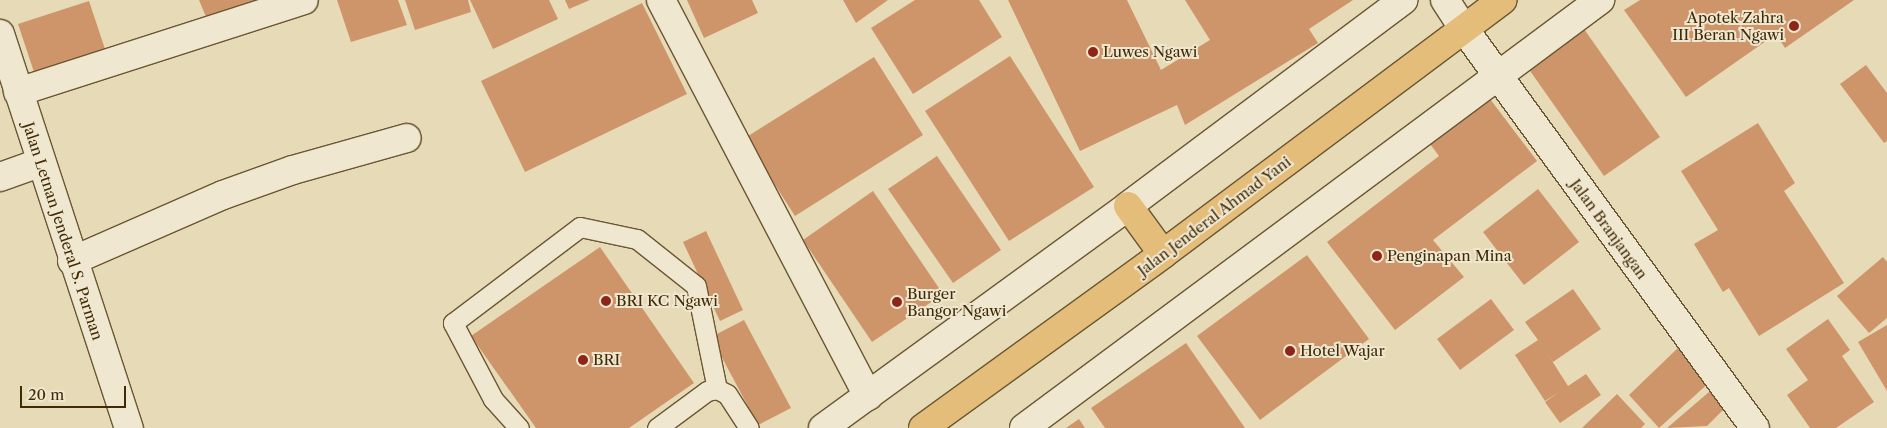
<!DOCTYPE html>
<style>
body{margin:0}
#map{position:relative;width:1887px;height:428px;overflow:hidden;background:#e7dab6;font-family:"Libre Caslon Text",serif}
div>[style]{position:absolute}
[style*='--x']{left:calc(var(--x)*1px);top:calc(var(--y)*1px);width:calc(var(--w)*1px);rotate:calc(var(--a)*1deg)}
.building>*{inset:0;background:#cf956a}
.roads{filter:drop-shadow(1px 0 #6a5732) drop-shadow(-1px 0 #6a5732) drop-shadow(0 1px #6a5732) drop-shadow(0 -1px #6a5732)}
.lane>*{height:19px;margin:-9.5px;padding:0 9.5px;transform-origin:9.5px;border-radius:9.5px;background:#efe7d0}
.street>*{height:28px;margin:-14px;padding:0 14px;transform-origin:14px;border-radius:14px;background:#efe7d0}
.secondary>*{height:28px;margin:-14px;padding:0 14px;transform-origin:14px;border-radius:14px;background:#efe7d0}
.primary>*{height:28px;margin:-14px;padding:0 14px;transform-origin:14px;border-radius:14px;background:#e4bd7b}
.dots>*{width:14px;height:14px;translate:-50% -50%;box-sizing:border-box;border:2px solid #efe7d0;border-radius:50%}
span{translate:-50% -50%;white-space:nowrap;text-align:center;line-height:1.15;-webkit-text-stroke:4px #efe7d0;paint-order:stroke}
.poi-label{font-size:15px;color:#412b06}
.right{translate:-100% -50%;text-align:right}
.left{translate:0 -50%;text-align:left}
.street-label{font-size:15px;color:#412b06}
.scale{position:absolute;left:20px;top:386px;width:106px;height:22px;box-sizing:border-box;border:2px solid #412b06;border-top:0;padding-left:6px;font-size:15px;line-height:18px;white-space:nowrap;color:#412b06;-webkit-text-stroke:4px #efe7d0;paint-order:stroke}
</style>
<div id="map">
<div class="building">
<i style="clip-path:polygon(199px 0,270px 0,209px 24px)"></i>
<i style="clip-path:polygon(337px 0,398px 0,407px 25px,351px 42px)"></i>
<i style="clip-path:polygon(405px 0,468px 0,471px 12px,415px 30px)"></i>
<i style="clip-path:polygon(470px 0,549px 0,558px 19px,493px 49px)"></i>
<i style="clip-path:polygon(565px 0,590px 0,569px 9px)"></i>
<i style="clip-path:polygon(687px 0,752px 0,758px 13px,704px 38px)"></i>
<i style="clip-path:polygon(843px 0,888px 0,856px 23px)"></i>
<i style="clip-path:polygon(915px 0,979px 0,1002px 37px,913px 94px,871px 28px)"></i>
<i style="clip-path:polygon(1008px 0,1127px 0,1161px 70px,1210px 40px,1185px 0,1353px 0,1309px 29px,1318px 43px,1185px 125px,1177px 105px,1080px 151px)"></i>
<i style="clip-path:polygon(1640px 0,1854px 0,1785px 48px,1776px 34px,1686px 97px,1624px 10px)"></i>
<i style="clip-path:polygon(89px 1px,107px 55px,36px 78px,18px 24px)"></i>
<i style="clip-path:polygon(642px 3px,687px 94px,525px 172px,481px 81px)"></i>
<i style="clip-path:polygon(1584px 29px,1660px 137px,1604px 176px,1528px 68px)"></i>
<i style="clip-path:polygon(1010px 56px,1094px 187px,1009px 241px,925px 111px)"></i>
<i style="clip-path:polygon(874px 57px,923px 135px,795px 216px,745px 138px)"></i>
<i style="clip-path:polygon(1866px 65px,1887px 93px,1887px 141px,1884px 143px,1840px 84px)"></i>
<i style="clip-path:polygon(1487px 95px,1537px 161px,1433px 240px,1464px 277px,1395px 330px,1327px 242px,1439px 156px,1427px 140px)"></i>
<i style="clip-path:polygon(1758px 123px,1795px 183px,1784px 191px,1844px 283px,1759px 336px,1729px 288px,1723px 292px,1694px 244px,1718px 230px,1681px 171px)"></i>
<i style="clip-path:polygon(937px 156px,1001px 250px,953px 283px,888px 189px)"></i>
<i style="clip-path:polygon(1538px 189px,1579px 242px,1524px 285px,1483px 232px)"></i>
<i style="clip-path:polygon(873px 191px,943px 294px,872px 342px,803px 240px)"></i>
<i style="clip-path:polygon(706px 231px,743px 310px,720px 321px,683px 242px)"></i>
<i style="clip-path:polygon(600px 247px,694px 383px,629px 428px,536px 428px,471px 336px)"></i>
<i style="clip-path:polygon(1307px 255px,1369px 339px,1260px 420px,1197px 336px)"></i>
<i style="clip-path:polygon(1883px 257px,1887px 262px,1887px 318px,1869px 333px,1837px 296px)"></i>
<i style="clip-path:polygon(1573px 289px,1601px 329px,1553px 362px,1547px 353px,1568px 386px,1586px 374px,1601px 395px,1560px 423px,1545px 402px,1559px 392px,1545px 401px,1515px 355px,1538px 340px,1525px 322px)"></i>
<i style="clip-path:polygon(1491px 299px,1514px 330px,1460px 370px,1437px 339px)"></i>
<i style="clip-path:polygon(1828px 319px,1850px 350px,1842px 356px,1874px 402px,1836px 428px,1810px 428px,1787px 395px,1808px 380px,1786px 349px)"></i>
<i style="clip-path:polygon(744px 320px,791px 408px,758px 425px,711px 337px)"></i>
<i style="clip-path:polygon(1887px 325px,1887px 391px,1858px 342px)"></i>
<i style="clip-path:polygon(1186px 343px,1245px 428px,1105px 428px,1091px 408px)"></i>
<i style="clip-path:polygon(1680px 346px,1712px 380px,1659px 428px,1629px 395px)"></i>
<i style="clip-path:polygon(1716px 386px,1732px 401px,1707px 426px,1667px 428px)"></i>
<i style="clip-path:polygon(1617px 394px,1645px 424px,1641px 428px,1582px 428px)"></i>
<i style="clip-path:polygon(1079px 419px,1085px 428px,1066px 428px)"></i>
</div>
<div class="roads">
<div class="lane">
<i style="--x:519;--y:428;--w:39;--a:-132"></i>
<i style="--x:493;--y:399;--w:86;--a:-117.8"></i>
<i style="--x:453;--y:323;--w:159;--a:-37.1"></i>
<i style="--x:580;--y:227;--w:58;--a:11.9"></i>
<i style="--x:637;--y:239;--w:75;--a:38.5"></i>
<i style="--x:696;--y:286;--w:105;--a:78.5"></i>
<i style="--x:657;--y:428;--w:62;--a:-36.5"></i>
<i style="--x:707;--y:391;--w:10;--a:-11"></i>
<i style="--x:717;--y:389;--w:11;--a:27"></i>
<i style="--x:727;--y:394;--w:40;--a:57.1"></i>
</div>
<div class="street">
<i style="--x:661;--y:0;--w:447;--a:62.4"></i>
<i style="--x:1445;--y:0;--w:35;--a:57"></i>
<i style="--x:18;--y:92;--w:300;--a:-17.8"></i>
<i style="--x:0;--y:177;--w:41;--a:-19.7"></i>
<i style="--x:72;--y:261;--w:165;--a:-23.6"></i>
<i style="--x:223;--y:195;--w:74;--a:-19.7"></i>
<i style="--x:293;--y:170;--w:118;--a:-15.7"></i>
</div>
<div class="secondary">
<i style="--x:1464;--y:29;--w:494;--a:53.9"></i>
<i style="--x:0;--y:34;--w:415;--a:71.9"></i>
<i style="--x:823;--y:428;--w:377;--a:-36"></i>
<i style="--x:1128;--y:206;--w:344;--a:-36.8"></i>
<i style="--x:1024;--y:428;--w:718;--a:-36.61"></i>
</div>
<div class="primary">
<i style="--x:1128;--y:206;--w:59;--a:53.9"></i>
<i style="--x:923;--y:428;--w:296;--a:-35.9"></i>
<i style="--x:1163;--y:254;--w:424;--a:-36.8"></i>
</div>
</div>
<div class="dots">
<i style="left:1794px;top:26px;background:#8f2418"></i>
<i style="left:1093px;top:52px;background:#8f2418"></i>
<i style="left:1377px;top:256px;background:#8f2418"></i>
<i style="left:606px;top:301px;background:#8f2418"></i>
<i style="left:897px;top:302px;background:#8f2418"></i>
<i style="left:1290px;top:351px;background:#8f2418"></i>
<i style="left:583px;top:360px;background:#8f2418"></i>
</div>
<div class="poi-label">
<span class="right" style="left:1784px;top:26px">Apotek Zahra<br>III Beran Ngawi</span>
<span class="left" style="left:1103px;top:52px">Luwes Ngawi</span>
<span class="left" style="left:1387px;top:256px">Penginapan Mina</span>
<span class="left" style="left:907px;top:302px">Burger<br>Bangor Ngawi</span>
<span class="left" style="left:616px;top:301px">BRI KC Ngawi</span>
<span class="left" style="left:1300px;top:351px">Hotel Wajar</span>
<span class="left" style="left:593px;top:360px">BRI</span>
</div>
<div class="street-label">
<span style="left:1214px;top:216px;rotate:-37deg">Jalan Jenderal Ahmad Yani</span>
<span style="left:1609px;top:229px;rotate:54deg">Jalan Branjangan</span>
<span style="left:63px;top:231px;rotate:72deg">Jalan Letnan Jenderal S. Parman</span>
</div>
<div class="scale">20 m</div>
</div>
